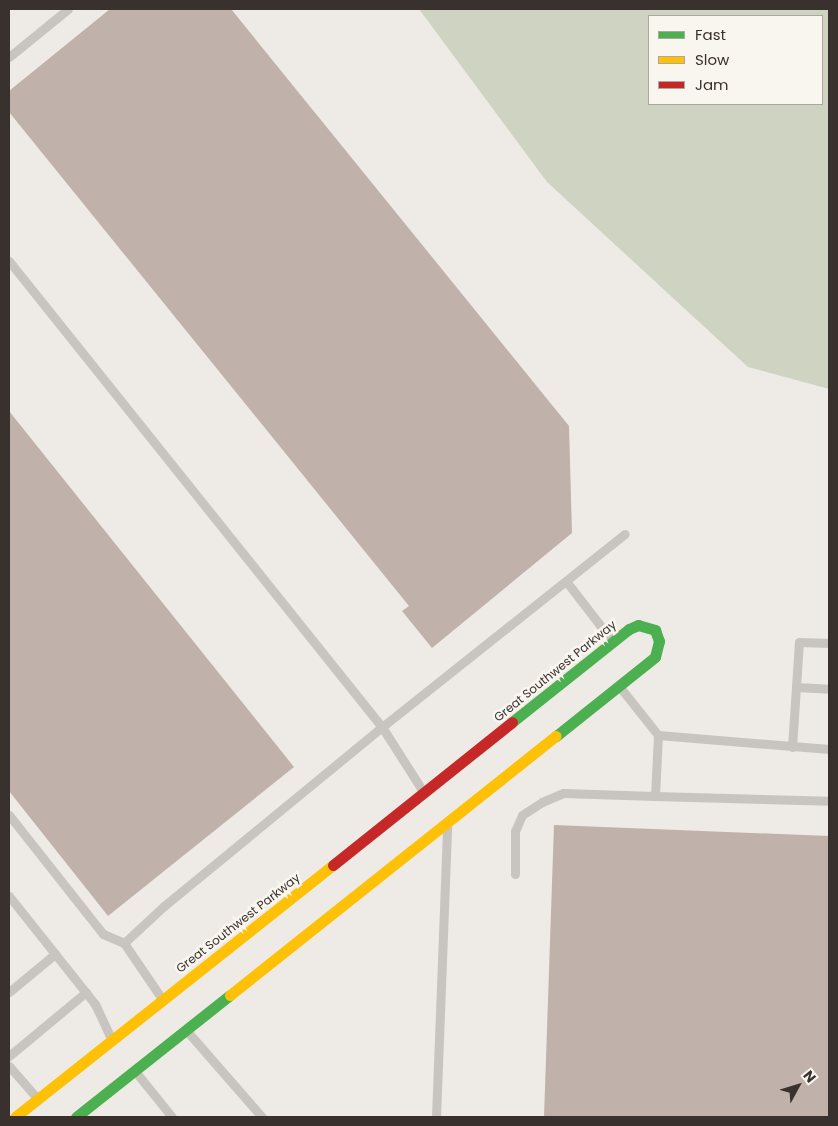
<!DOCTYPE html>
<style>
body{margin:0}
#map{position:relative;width:838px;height:1126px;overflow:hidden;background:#eeebe6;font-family:Poppins,sans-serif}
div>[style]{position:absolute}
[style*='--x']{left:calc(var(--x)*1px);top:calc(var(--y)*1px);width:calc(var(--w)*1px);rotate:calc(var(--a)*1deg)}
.green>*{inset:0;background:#cfd3c2}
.building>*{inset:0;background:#c0b1aa}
.lane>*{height:9px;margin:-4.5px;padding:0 4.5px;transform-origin:4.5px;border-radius:4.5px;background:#c8c4bf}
.fast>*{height:11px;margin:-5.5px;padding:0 5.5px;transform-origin:5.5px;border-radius:5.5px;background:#4caf50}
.slow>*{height:11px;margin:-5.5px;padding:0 5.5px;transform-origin:5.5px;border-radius:5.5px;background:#ffc107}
.jam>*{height:11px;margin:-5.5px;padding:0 5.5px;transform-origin:5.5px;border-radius:5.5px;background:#c62828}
span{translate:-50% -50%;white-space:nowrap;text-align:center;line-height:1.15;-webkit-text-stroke:5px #f9f5ef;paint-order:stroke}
.street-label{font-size:12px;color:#39312d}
.frame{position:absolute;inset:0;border:10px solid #39312d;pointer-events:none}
.legend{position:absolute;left:648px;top:15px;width:175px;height:90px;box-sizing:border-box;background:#f9f5ef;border:1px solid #aca7a1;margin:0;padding:6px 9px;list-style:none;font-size:15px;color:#39312d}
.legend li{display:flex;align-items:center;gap:10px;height:25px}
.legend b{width:25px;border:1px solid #aca7a1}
.north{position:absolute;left:773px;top:1061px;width:50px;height:50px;-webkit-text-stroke:4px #f9f5ef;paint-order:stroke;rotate:51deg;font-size:14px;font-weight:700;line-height:20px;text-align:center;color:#39312d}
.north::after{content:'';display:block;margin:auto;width:18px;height:22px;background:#39312d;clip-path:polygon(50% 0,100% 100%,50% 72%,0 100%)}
</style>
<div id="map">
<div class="green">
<i style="clip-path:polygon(evenodd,419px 9px,829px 9px,829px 389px,748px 367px,547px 182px,419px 9px,649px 16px,822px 16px,822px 104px,649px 104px,649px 16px)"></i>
</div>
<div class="building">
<i style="clip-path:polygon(110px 9px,231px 9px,569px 426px,572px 533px,432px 648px,402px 611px,409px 606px,9px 112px,9px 91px)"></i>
<i style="clip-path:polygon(9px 411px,294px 767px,108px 916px,9px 791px)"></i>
<i style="clip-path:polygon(554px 825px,829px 836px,829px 1117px,544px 1117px)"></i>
</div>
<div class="lane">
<i style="--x:9;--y:57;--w:76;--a:-39.1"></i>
<i style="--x:9;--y:261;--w:597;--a:51.33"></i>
<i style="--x:382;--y:727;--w:78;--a:57.5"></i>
<i style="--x:566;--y:581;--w:77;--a:52.4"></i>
<i style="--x:619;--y:686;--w:63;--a:51.5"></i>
<i style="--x:658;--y:735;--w:172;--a:4.7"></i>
<i style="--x:796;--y:687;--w:33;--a:3"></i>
<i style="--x:658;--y:735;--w:61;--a:92.8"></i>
<i style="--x:655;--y:796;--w:174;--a:1.6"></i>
<i style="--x:792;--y:747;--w:105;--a:-86.2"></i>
<i style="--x:799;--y:642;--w:30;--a:2"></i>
<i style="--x:9;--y:815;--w:152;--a:51.7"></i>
<i style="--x:103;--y:934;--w:23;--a:23"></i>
<i style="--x:124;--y:943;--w:68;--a:55.8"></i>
<i style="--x:515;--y:874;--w:43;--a:-90"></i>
<i style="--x:515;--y:831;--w:17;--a:-66"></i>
<i style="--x:522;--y:815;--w:24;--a:-33"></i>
<i style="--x:542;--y:802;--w:23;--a:-23"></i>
<i style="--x:563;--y:793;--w:92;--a:1.9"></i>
<i style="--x:9;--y:896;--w:138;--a:51.5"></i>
<i style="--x:95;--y:1004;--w:40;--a:65"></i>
<i style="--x:124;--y:943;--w:54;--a:-42.8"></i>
<i style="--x:164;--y:906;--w:282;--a:-39.4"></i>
<i style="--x:382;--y:727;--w:310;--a:-38.5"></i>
<i style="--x:9;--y:992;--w:60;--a:-39.6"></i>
<i style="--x:186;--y:1030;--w:116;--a:48.9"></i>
<i style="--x:9;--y:1056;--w:100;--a:-39.7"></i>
<i style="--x:9;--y:1066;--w:43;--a:48.8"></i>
<i style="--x:135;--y:1071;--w:59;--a:51.2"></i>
<i style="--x:436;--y:1117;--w:291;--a:-87.8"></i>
</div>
<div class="fast">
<i style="--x:512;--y:722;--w:149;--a:-38.5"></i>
<i style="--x:629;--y:629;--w:10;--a:-24"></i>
<i style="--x:638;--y:625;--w:18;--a:16"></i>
<i style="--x:655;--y:630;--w:12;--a:70"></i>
<i style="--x:659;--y:641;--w:16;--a:104"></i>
<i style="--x:655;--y:657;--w:127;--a:141.4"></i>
<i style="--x:76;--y:1117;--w:196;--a:-38.4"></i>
</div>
<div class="slow">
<i style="--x:230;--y:995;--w:416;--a:-38.5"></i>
<i style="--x:15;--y:1117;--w:406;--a:-38.4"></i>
</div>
<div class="jam">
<i style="--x:333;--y:865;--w:229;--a:-38.6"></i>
</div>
<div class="street-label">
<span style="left:555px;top:671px;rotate:-39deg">Great Southwest Parkway</span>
<span style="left:238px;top:923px;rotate:-38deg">Great Southwest Parkway</span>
</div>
<div class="frame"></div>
<ul class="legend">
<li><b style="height:6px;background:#4caf50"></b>Fast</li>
<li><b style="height:6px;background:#ffc107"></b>Slow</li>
<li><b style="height:6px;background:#c62828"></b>Jam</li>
</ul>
<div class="north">N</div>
</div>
